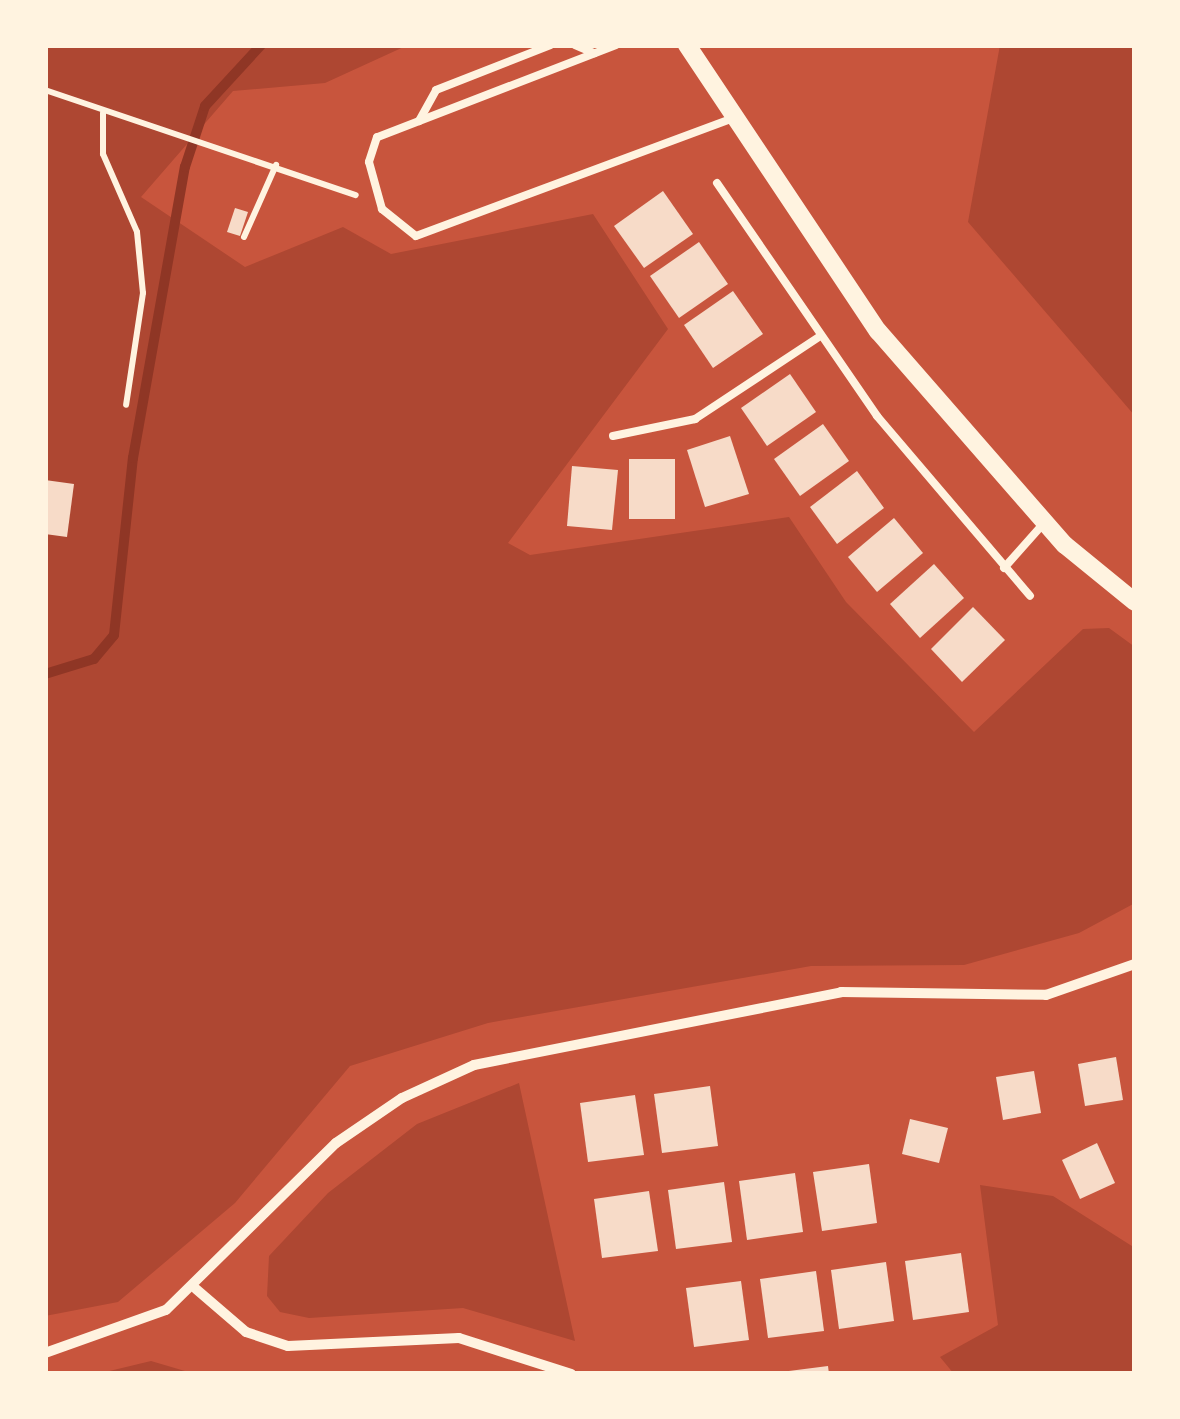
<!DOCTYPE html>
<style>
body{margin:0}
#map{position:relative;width:1180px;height:1419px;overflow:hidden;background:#c8553d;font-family:Rubik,sans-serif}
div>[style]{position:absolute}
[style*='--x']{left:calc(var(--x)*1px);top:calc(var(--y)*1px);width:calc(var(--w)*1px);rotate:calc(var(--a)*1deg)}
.green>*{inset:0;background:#ae4732}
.stream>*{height:10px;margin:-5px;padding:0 5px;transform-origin:5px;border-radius:5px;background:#8f3625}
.building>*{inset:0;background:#f7dbc8}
.path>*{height:6px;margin:-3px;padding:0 3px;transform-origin:3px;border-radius:3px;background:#fff3e0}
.service>*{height:8px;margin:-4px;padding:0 4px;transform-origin:4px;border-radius:4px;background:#fff3e0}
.minor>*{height:10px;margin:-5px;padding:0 5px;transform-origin:5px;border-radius:5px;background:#fff3e0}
.tertiary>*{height:18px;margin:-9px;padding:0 9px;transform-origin:9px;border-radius:9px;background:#fff3e0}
span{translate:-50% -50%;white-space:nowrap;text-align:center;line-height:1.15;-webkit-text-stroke:8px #fff3e0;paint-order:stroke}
.frame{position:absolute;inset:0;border:48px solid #fff3e0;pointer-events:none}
</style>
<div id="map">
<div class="green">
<i style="clip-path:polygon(45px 45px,408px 45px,325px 83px,233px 91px,141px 197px,245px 267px,343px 227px,391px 254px,593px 214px,668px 329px,508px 543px,530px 555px,789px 517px,846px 602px,974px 732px,1083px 629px,1109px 628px,1135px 647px,1135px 903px,1079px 933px,964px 965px,811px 966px,488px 1023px,350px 1066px,235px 1203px,118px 1302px,45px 1316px)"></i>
<i style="clip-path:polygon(1000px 45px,1135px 45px,1135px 416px,968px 222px)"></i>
<i style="clip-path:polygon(519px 1083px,575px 1341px,463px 1308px,309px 1318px,280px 1312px,267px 1296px,269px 1256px,328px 1193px,417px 1124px)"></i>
<i style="clip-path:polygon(980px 1185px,1053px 1196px,1135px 1248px,1135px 1374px,954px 1374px,940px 1357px,998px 1325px)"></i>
<i style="clip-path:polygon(151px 1361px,195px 1374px,97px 1374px)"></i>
</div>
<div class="stream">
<i style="--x:45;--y:674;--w:51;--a:-17"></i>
<i style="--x:94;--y:659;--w:31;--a:-50"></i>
<i style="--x:114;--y:635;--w:178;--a:-83.9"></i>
<i style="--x:133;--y:458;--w:296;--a:-79.9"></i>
<i style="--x:185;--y:167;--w:64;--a:-71.8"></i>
<i style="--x:205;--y:106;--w:83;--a:-47.4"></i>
</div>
<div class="building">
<i style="clip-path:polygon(663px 191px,693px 234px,644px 268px,614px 226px)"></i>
<i style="clip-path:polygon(235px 208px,248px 212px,240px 236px,227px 232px)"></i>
<i style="clip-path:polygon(699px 242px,728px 284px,679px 318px,650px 276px)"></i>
<i style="clip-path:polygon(733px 291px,763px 334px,713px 368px,684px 325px)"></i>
<i style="clip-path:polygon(790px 374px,816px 412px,767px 446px,741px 408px)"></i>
<i style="clip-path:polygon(823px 424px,849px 461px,800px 496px,774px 459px)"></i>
<i style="clip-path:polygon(730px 436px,749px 494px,705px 507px,687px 450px)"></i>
<i style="clip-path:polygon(629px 459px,675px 459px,675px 519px,629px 519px)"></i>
<i style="clip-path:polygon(572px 466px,618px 470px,612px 530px,567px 526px)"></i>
<i style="clip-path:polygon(857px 471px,884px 508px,837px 544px,810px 507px)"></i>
<i style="clip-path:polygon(45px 480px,74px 484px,67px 537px,45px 534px)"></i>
<i style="clip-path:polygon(894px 518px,923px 553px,877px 592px,848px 557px)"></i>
<i style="clip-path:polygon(934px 564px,964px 598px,920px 638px,890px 604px)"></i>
<i style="clip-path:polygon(973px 607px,1005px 640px,962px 682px,931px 649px)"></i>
<i style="clip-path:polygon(1116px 1057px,1123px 1100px,1085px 1106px,1078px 1064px)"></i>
<i style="clip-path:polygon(1034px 1071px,1041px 1113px,1003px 1120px,996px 1077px)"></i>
<i style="clip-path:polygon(710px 1086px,718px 1146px,662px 1153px,654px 1094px)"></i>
<i style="clip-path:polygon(635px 1095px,644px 1155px,588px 1162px,580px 1103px)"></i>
<i style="clip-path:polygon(910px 1119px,948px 1128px,939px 1163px,902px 1154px)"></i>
<i style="clip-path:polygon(1097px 1143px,1115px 1183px,1080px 1199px,1062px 1160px)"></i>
<i style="clip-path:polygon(869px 1164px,877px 1223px,822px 1231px,813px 1172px)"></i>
<i style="clip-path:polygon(795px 1173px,803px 1232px,747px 1240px,739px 1181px)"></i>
<i style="clip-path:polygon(724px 1182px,732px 1242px,676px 1249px,668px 1190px)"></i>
<i style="clip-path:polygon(649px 1191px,658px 1251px,602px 1258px,594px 1199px)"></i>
<i style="clip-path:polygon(961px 1253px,969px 1312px,913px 1320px,905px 1261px)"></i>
<i style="clip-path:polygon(886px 1262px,894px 1321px,839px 1329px,831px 1270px)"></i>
<i style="clip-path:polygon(816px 1271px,824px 1331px,768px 1338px,760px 1279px)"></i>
<i style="clip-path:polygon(741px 1281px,749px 1340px,694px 1347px,686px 1288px)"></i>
<i style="clip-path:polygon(828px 1366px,829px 1374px,781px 1374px,781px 1372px)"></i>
</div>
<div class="path">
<i style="--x:45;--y:90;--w:328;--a:18.7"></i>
<i style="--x:103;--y:113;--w:41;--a:90"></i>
<i style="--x:103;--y:154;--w:85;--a:66.4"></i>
<i style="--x:137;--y:232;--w:61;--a:84.4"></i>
<i style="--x:143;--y:293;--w:113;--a:98.6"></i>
<i style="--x:244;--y:237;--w:79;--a:-66"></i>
</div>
<div class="service">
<i style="--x:575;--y:45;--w:21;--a:23"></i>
<i style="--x:616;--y:45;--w:256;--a:158.9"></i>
<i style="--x:377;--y:137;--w:26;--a:108"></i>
<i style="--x:369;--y:162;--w:49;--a:74.5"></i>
<i style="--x:382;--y:209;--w:43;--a:38.5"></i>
<i style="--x:416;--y:236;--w:338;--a:-20.4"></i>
<i style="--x:419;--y:121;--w:35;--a:-61"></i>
<i style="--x:436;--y:90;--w:123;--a:-21.4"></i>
<i style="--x:717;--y:183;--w:283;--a:55.5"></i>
<i style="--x:877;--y:416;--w:236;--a:49.6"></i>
<i style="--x:613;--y:436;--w:84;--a:-11.7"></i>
<i style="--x:695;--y:419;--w:149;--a:-33.5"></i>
<i style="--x:1004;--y:568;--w:60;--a:-48.4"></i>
</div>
<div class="minor">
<i style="--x:196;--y:1289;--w:66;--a:40.7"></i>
<i style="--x:246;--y:1332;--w:44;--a:18.4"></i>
<i style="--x:288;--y:1346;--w:171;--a:-2.7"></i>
<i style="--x:459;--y:1338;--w:118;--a:17.8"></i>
<i style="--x:45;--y:1353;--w:128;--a:-19.6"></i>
<i style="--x:166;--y:1310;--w:238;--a:-44.5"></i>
<i style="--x:336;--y:1143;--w:80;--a:-34.3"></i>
<i style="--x:402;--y:1098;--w:79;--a:-24.6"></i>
<i style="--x:474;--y:1065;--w:374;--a:-11.2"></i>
<i style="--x:841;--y:992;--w:205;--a:0.8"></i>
<i style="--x:1046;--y:995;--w:94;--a:-19.2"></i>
</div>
<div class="tertiary">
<i style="--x:687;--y:45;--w:344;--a:56.3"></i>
<i style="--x:878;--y:331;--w:284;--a:48.9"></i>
<i style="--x:1065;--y:545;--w:90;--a:39.2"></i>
</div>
<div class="frame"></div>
</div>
